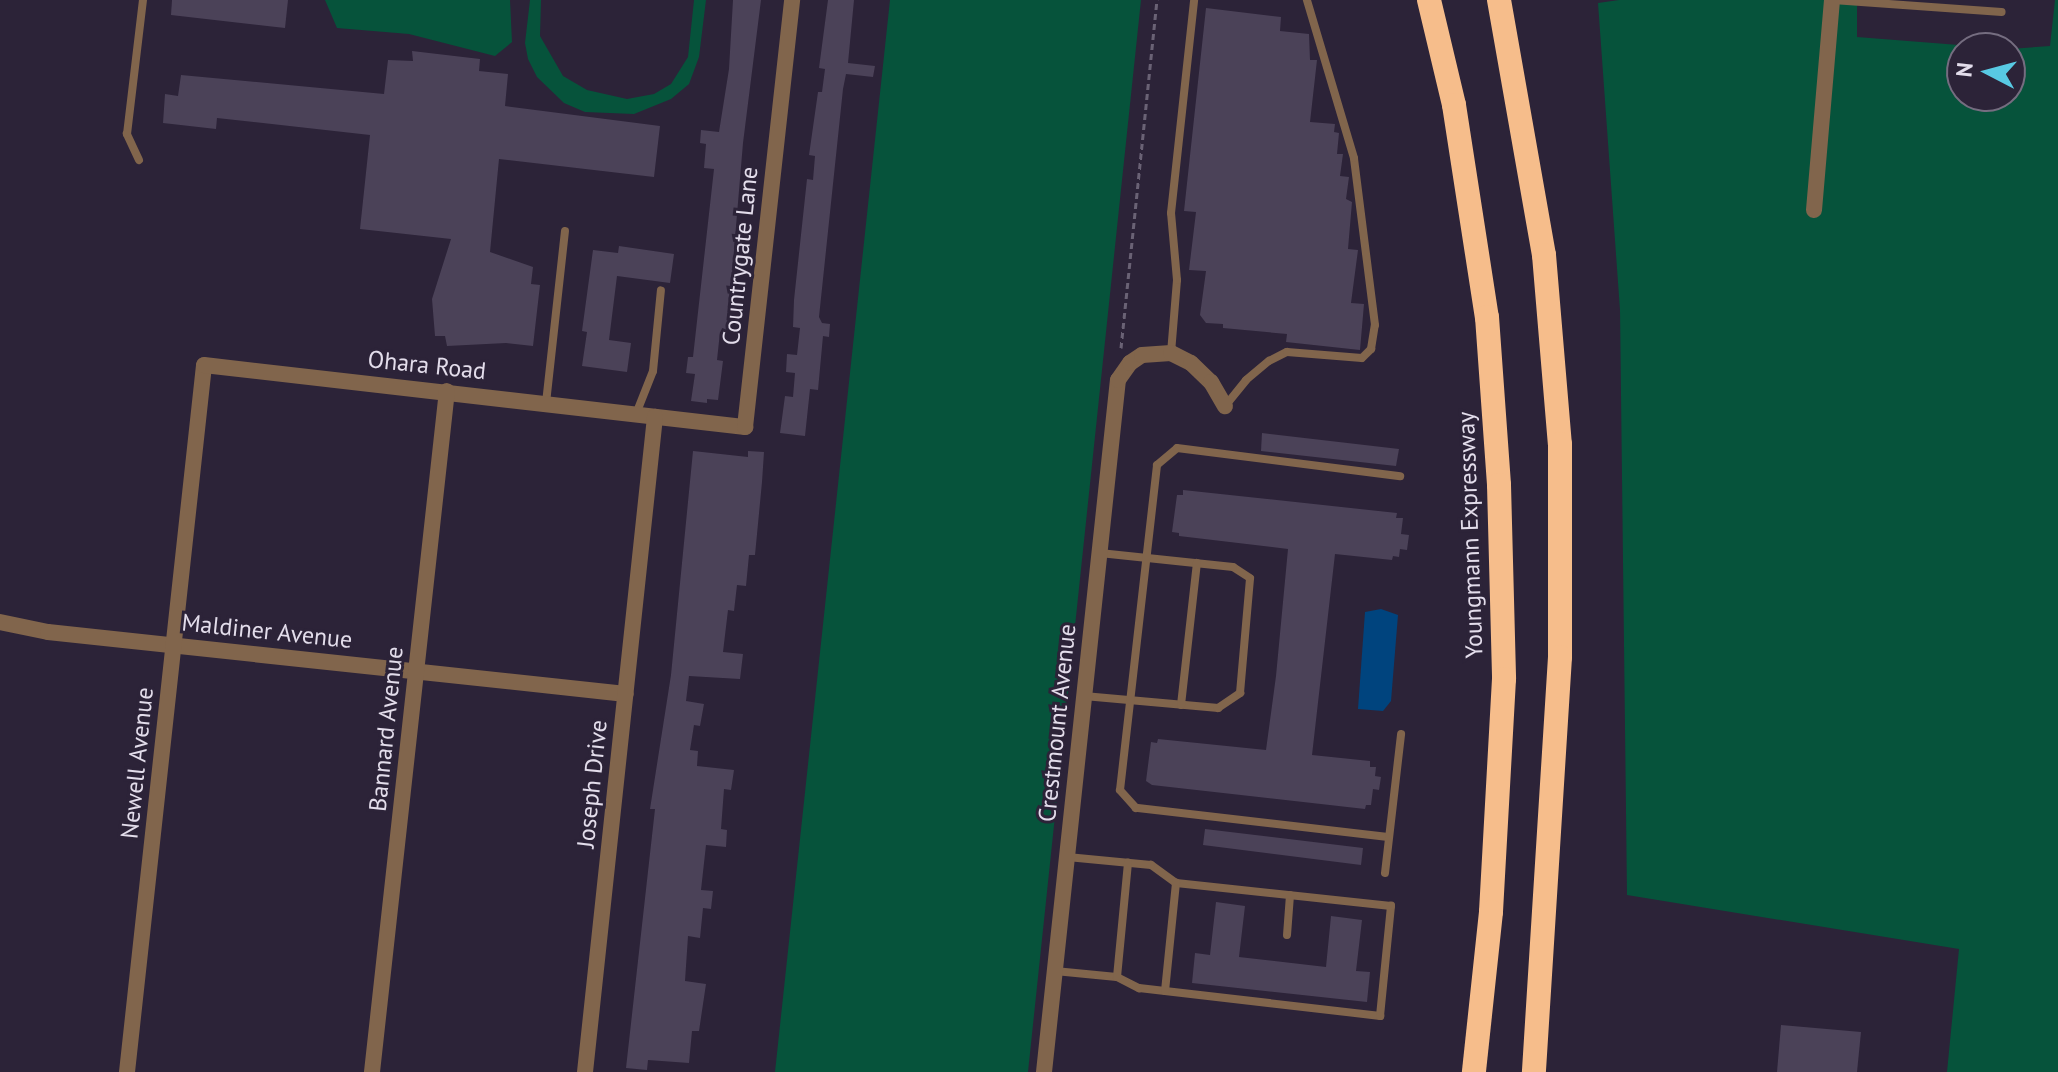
<!DOCTYPE html>
<style>
body{margin:0}
#map{position:relative;width:2058px;height:1072px;overflow:hidden;background:#2c2338;font-family:"PT Sans",sans-serif}
div>[style]{position:absolute}
[style*='--x']{left:calc(var(--x)*1px);top:calc(var(--y)*1px);width:calc(var(--w)*1px);rotate:calc(var(--a)*1deg)}
.green>*{inset:0;background:#06533b}
.water>*{inset:0;background:#00447e}
.building>*{inset:0;background:#4b4258}
.path>*{height:3px;margin-top:-1.5px;transform-origin:0;background:repeating-linear-gradient(90deg,#6a6275 0 6px,transparent 0 10px)}
.lane>*{height:8px;margin:-4px;padding:0 4px;transform-origin:4px;border-radius:4px;background:#81654c}
.street>*{height:16px;margin:-8px;padding:0 8px;transform-origin:8px;border-radius:8px;background:#81654c}
.highway>*{height:24px;margin:-12px;padding:0 12px;transform-origin:12px;border-radius:12px;background:#f6bd8b}
span{translate:-50% -50%;white-space:nowrap;text-align:center;line-height:1.15;-webkit-text-stroke:6px #2c2338;paint-order:stroke}
.street-label{font-size:24px;color:#e3ddeb}
.north{position:absolute;left:1946px;top:32px;width:80px;height:80px;box-sizing:border-box;background:#2c2338;border:2px solid #756d80;border-radius:50%;rotate:276deg;font-size:22px;font-weight:700;line-height:32px;text-align:center;color:#e3ddeb}
.north::after{content:'';display:block;margin:auto;width:28px;height:36px;background:#58c9e3;clip-path:polygon(50% 0,100% 100%,50% 72%,0 100%)}
</style>
<div id="map">
<div class="green">
<i style="clip-path:polygon(325px 0,510px 0,512px 42px,495px 56px,409px 34px,337px 28px)"></i>
<i style="clip-path:polygon(530px 0,541px 0,540px 36px,563px 76px,587px 90px,627px 99px,654px 94px,671px 84px,688px 57px,694px 0,706px 0,699px 57px,689px 84px,671px 99px,634px 114px,585px 112px,564px 103px,537px 77px,528px 59px,525px 43px)"></i>
<i style="clip-path:polygon(890px 0,1141px 0,1028px 1072px,775px 1072px)"></i>
<i style="clip-path:polygon(1619px 0,1857px 0,1857px 37px,1997px 48px,1962px 48px,1962px 96px,2010px 96px,2010px 49px,2050px 46px,2055px 0,2058px 0,2058px 1072px,1947px 1072px,1959px 949px,1627px 895px,1620px 310px,1598px 3px)"></i>
</div>
<div class="water">
<i style="clip-path:polygon(1381px 609px,1398px 615px,1391px 701px,1383px 711px,1358px 709px,1365px 612px)"></i>
</div>
<div class="building">
<i style="clip-path:polygon(172px 0,288px 0,285px 28px,171px 15px)"></i>
<i style="clip-path:polygon(733px 0,761px 0,743px 143px,732px 274px,734px 304px,730px 303px,726px 333px,720px 332px,717px 360px,723px 361px,718px 400px,707px 399px,707px 403px,691px 401px,695px 374px,686px 373px,688px 357px,693px 357px,714px 169px,704px 168px,706px 144px,700px 143px,701px 130px,719px 132px,729px 69px)"></i>
<i style="clip-path:polygon(828px 0,854px 0,848px 63px,875px 66px,873px 77px,846px 74px,843px 89px,819px 317px,822px 323px,830px 324px,829px 337px,823px 336px,818px 390px,810px 389px,805px 436px,780px 433px,785px 396px,793px 397px,795px 373px,786px 372px,787px 354px,797px 355px,800px 328px,793px 327px,794px 300px,807px 179px,813px 180px,815px 156px,809px 155px,818px 92px,822px 92px,825px 69px,819px 68px)"></i>
<i style="clip-path:polygon(1206px 8px,1281px 17px,1280px 31px,1309px 34px,1310px 60px,1317px 60px,1310px 122px,1335px 124px,1334px 132px,1339px 133px,1337px 154px,1343px 154px,1340px 176px,1349px 177px,1346px 199px,1352px 202px,1348px 249px,1358px 250px,1351px 303px,1364px 304px,1360px 350px,1286px 342px,1287px 334px,1223px 328px,1223px 324px,1206px 323px,1200px 315px,1206px 271px,1189px 270px,1196px 212px,1184px 211px)"></i>
<i style="clip-path:polygon(412px 51px,480px 59px,479px 71px,508px 74px,505px 106px,660px 126px,654px 177px,499px 159px,490px 252px,533px 267px,531px 284px,540px 285px,533px 346px,506px 343px,447px 346px,445px 336px,435px 336px,432px 299px,451px 239px,360px 229px,370px 135px,217px 118px,216px 129px,163px 123px,165px 94px,178px 96px,181px 75px,384px 94px,388px 60px,413px 61px)"></i>
<i style="clip-path:polygon(619px 246px,674px 254px,670px 283px,617px 276px,609px 340px,631px 343px,627px 372px,582px 366px,587px 332px,582px 331px,593px 250px,618px 253px)"></i>
<i style="clip-path:polygon(1262px 433px,1399px 449px,1396px 466px,1261px 451px)"></i>
<i style="clip-path:polygon(693px 451px,748px 457px,748px 451px,764px 452px,762px 482px,755px 555px,749px 555px,746px 586px,737px 585px,734px 611px,728px 610px,723px 652px,743px 654px,740px 679px,689px 676px,686px 701px,704px 704px,700px 726px,694px 725px,690px 750px,698px 751px,697px 766px,734px 770px,731px 790px,724px 789px,721px 829px,727px 830px,726px 847px,706px 845px,701px 890px,713px 891px,711px 909px,703px 908px,700px 938px,688px 936px,685px 981px,706px 984px,699px 1031px,692px 1031px,689px 1063px,648px 1060px,647px 1070px,626px 1068px,655px 809px,650px 809px,671px 675px)"></i>
<i style="clip-path:polygon(1183px 490px,1397px 513px,1396px 518px,1403px 518px,1401px 534px,1409px 535px,1407px 550px,1400px 549px,1399px 557px,1393px 556px,1392px 560px,1335px 554px,1312px 755px,1370px 761px,1370px 767px,1376px 767px,1375px 776px,1381px 777px,1379px 790px,1373px 789px,1371px 805px,1366px 805px,1365px 809px,1152px 785px,1146px 781px,1151px 742px,1157px 743px,1158px 739px,1266px 750px,1276px 676px,1288px 549px,1179px 536px,1179px 533px,1172px 532px,1177px 495px,1183px 495px)"></i>
<i style="clip-path:polygon(1205px 829px,1363px 848px,1361px 865px,1203px 845px)"></i>
<i style="clip-path:polygon(1216px 902px,1245px 906px,1239px 957px,1326px 967px,1331px 916px,1362px 920px,1356px 971px,1370px 972px,1367px 1002px,1192px 983px,1195px 953px,1210px 955px)"></i>
<i style="clip-path:polygon(1781px 1025px,1861px 1032px,1857px 1072px,1777px 1072px)"></i>
</div>
<div class="path">
<i style="--x:1121;--y:348;--w:350;--a:-84.1"></i>
</div>
<div class="lane">
<i style="--x:1833;--y:0;--w:169;--a:4.1"></i>
<i style="--x:139;--y:160;--w:29;--a:-115"></i>
<i style="--x:127;--y:134;--w:135;--a:-83.2"></i>
<i style="--x:1171;--y:353;--w:73;--a:-85.3"></i>
<i style="--x:1177;--y:280;--w:67;--a:-95.1"></i>
<i style="--x:1171;--y:213;--w:214;--a:-83.8"></i>
<i style="--x:546;--y:403;--w:173;--a:-83.7"></i>
<i style="--x:1226;--y:405;--w:32;--a:-51"></i>
<i style="--x:1246;--y:380;--w:30;--a:-40"></i>
<i style="--x:1269;--y:361;--w:20;--a:-27"></i>
<i style="--x:1287;--y:352;--w:75;--a:4.6"></i>
<i style="--x:1362;--y:358;--w:13;--a:-45"></i>
<i style="--x:1371;--y:349;--w:24;--a:-81"></i>
<i style="--x:1375;--y:325;--w:168;--a:-97.2"></i>
<i style="--x:1354;--y:158;--w:165;--a:-106.6"></i>
<i style="--x:636;--y:414;--w:46;--a:-68.4"></i>
<i style="--x:653;--y:371;--w:81;--a:-84.4"></i>
<i style="--x:1084;--y:696;--w:135;--a:5.1"></i>
<i style="--x:1218;--y:708;--w:27;--a:-34"></i>
<i style="--x:1240;--y:693;--w:115;--a:-85"></i>
<i style="--x:1250;--y:578;--w:20;--a:-147"></i>
<i style="--x:1233;--y:567;--w:134;--a:-174"></i>
<i style="--x:1181;--y:705;--w:143;--a:-83.6"></i>
<i style="--x:1388;--y:837;--w:254;--a:-173.4"></i>
<i style="--x:1136;--y:808;--w:24;--a:-132"></i>
<i style="--x:1120;--y:790;--w:327;--a:-83.5"></i>
<i style="--x:1157;--y:465;--w:26;--a:-40"></i>
<i style="--x:1177;--y:448;--w:225;--a:7.2"></i>
<i style="--x:1385;--y:873;--w:140;--a:-83.4"></i>
<i style="--x:1287;--y:935;--w:40;--a:-85.7"></i>
<i style="--x:1055;--y:971;--w:62;--a:5.5"></i>
<i style="--x:1117;--y:977;--w:25;--a:27"></i>
<i style="--x:1139;--y:988;--w:243;--a:6.6"></i>
<i style="--x:1380;--y:1016;--w:111;--a:-84.3"></i>
<i style="--x:1391;--y:906;--w:216;--a:-173.9"></i>
<i style="--x:1176;--y:883;--w:31;--a:-144"></i>
<i style="--x:1151;--y:865;--w:84;--a:-174.6"></i>
<i style="--x:1117;--y:977;--w:115;--a:-84.5"></i>
<i style="--x:1165;--y:991;--w:109;--a:-84.2"></i>
</div>
<div class="street">
<i style="--x:1814;--y:210;--w:211;--a:-85.1"></i>
<i style="--x:0;--y:622;--w:49;--a:11.8"></i>
<i style="--x:48;--y:632;--w:581;--a:6.12"></i>
<i style="--x:127;--y:1072;--w:711;--a:-83.78"></i>
<i style="--x:204;--y:365;--w:545;--a:6.54"></i>
<i style="--x:745;--y:427;--w:430;--a:-83.7"></i>
<i style="--x:372;--y:1072;--w:685;--a:-83.72"></i>
<i style="--x:585;--y:1072;--w:659;--a:-83.9"></i>
<i style="--x:1044;--y:1072;--w:696;--a:-83.9"></i>
<i style="--x:1118;--y:380;--w:21;--a:-55"></i>
<i style="--x:1130;--y:363;--w:14;--a:-34"></i>
<i style="--x:1142;--y:355;--w:29;--a:-4"></i>
<i style="--x:1171;--y:353;--w:22;--a:27"></i>
<i style="--x:1191;--y:363;--w:28;--a:44"></i>
<i style="--x:1211;--y:382;--w:28;--a:60"></i>
</div>
<div class="highway">
<i style="--x:1429;--y:0;--w:108;--a:76.6"></i>
<i style="--x:1454;--y:105;--w:215;--a:81.2"></i>
<i style="--x:1487;--y:317;--w:168;--a:85.9"></i>
<i style="--x:1499;--y:485;--w:194;--a:88.5"></i>
<i style="--x:1504;--y:679;--w:233;--a:93.2"></i>
<i style="--x:1491;--y:912;--w:161;--a:96.1"></i>
<i style="--x:1499;--y:0;--w:259;--a:80"></i>
<i style="--x:1544;--y:255;--w:190;--a:85.2"></i>
<i style="--x:1560;--y:444;--w:213;--a:90"></i>
<i style="--x:1560;--y:657;--w:416;--a:93.6"></i>
</div>
<div class="street-label">
<span style="left:740px;top:256px;rotate:-84deg">Countrygate Lane</span>
<span style="left:427px;top:365px;rotate:6deg">Ohara Road</span>
<span style="left:1470px;top:535px;rotate:-92deg">Youngmann Expressway</span>
<span style="left:267px;top:631px;rotate:6deg">Maldiner Avenue</span>
<span style="left:1057px;top:723px;rotate:-84deg">Crestmount Avenue</span>
<span style="left:386px;top:729px;rotate:-84deg">Bannard Avenue</span>
<span style="left:137px;top:763px;rotate:-84deg">Newell Avenue</span>
<span style="left:592px;top:784px;rotate:-84deg">Joseph Drive</span>
</div>
<div class="north">N</div>
</div>
